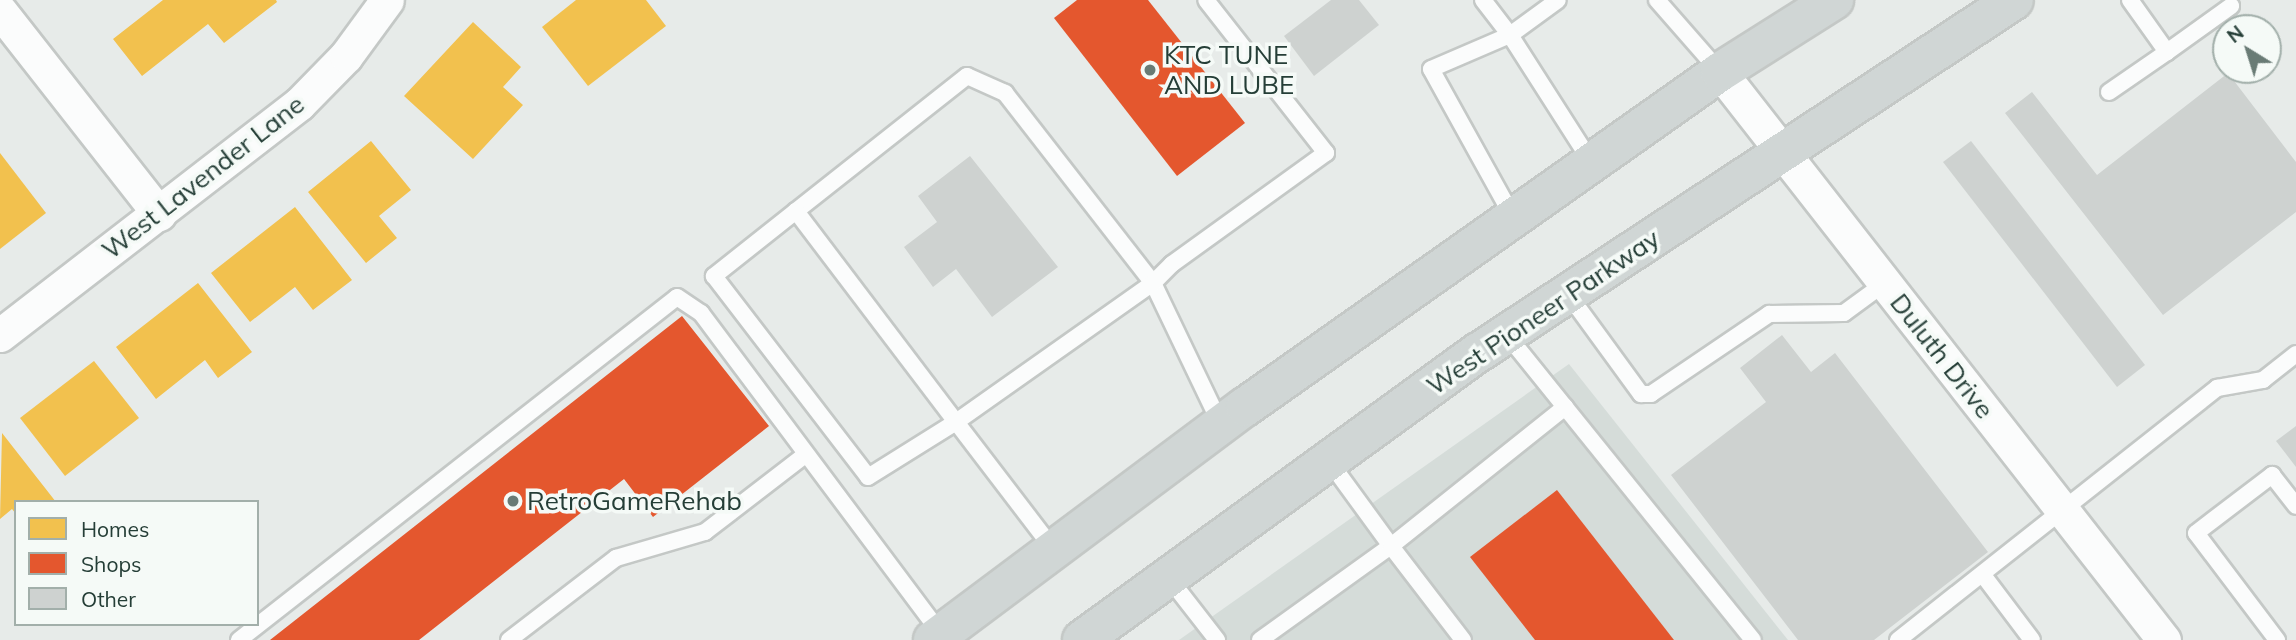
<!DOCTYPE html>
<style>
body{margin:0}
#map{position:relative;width:2296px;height:640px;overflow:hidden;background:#e7ebe9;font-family:Mulish,sans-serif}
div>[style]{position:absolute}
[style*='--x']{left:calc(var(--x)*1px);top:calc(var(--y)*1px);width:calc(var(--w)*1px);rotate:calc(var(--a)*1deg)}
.built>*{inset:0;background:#d5dcd9}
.homes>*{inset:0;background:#f2c14e}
.shops>*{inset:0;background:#e4572e}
.building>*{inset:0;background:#ced2d0}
.roads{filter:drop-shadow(2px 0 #c4c8c6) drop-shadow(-2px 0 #c4c8c6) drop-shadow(0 2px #c4c8c6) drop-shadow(0 -2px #c4c8c6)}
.lane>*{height:16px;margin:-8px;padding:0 8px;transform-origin:8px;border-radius:8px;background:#fbfcfc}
.street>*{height:33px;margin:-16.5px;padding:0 16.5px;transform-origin:16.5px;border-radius:16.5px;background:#fbfcfc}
.primary>*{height:38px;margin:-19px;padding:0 19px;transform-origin:19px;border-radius:19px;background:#d0d6d5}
.dots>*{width:19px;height:19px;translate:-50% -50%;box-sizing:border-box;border:4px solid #f5faf7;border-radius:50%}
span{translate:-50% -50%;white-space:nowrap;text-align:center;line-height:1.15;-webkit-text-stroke:7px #f5faf7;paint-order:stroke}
.poi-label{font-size:26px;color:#253e37}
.left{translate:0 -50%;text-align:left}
.street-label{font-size:26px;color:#253e37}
.legend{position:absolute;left:14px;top:500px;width:245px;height:126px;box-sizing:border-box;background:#f5faf7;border:2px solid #a2afaa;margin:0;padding:9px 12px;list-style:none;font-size:21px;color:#253e37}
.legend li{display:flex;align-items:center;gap:14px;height:35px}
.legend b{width:35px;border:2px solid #a2afaa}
.north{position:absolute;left:2212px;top:14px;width:70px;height:70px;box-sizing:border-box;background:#f5faf7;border:2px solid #a2afaa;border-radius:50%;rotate:322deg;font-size:19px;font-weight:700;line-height:28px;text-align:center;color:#253e37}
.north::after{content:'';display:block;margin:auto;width:24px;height:32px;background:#697b75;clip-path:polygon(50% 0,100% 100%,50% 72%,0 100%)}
</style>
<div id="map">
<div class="built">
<i style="clip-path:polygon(1569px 364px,1788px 640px,1179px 640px)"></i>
</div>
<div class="homes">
<i style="clip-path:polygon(163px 0,276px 0,277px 2px,224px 43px,208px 24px,142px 76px,113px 39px)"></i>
<i style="clip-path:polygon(576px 0,646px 0,666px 26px,588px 86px,542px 27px)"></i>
<i style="clip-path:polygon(473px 22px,521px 67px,503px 87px,523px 105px,473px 159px,404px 96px)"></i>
<i style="clip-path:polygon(371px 141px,411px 190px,379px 216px,397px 238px,366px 263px,308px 192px)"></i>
<i style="clip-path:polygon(0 153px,46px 213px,0 249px)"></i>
<i style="clip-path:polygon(295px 207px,352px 280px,313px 310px,295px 287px,250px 322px,211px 273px)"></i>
<i style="clip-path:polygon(198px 283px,252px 352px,218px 378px,205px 360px,156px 399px,116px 347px)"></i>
<i style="clip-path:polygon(94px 361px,139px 418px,65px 476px,20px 418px)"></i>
<i style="clip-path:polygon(2px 433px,56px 502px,16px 502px,16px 514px,12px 509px,0 519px)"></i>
</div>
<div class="shops">
<i style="clip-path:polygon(1077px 0,1148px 0,1245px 123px,1177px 176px,1054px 18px)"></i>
<i style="clip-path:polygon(682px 316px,769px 426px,653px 517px,624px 479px,419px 640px,270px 640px)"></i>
<i style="clip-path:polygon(1557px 490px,1674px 640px,1535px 640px,1470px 557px)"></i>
</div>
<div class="building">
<i style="clip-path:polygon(1331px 0,1359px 0,1379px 25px,1314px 76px,1284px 36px)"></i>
<i style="clip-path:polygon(2228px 73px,2296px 162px,2296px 212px,2163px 315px,2005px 113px,2032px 92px,2097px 175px)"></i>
<i style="clip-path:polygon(1971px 141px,2145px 365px,2117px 387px,1943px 162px)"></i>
<i style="clip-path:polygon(970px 156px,1058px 267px,992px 317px,956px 269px,933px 287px,904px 247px,937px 222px,918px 196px)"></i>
<i style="clip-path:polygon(1782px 335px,1811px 372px,1835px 353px,1988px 552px,1874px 640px,1798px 640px,1671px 475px,1766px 402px,1740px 368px)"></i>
<i style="clip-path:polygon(2296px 426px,2296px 467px,2276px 441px)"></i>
</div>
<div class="roads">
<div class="lane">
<i style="--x:1483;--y:0;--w:44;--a:52.4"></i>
<i style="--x:1510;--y:35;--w:59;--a:-36.1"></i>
<i style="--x:1657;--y:0;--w:96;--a:48.8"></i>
<i style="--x:2130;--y:0;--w:64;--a:54.6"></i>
<i style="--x:2167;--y:52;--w:79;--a:-35.7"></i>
<i style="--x:2109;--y:92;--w:70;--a:-34.6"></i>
<i style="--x:796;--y:211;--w:218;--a:-38.3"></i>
<i style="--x:967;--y:76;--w:42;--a:24.1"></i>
<i style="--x:1005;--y:93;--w:241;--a:52.1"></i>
<i style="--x:1153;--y:283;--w:157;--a:64.4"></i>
<i style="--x:1513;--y:217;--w:169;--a:-119"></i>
<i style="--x:1431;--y:69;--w:86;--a:-23.3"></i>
<i style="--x:1510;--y:35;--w:152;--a:57.4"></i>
<i style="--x:1568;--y:294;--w:124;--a:53.9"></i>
<i style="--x:1641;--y:394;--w:10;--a:0"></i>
<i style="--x:1651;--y:394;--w:143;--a:-34.1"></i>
<i style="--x:1769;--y:314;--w:75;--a:-0.8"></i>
<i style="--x:1844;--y:313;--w:51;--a:-36.2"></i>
<i style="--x:1565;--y:407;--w:299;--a:51.1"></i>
<i style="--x:1054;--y:550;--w:161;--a:-127.4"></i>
<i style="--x:956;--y:422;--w:265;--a:-127.2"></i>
<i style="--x:796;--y:211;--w:105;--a:141.6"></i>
<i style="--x:714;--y:276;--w:253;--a:52.5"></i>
<i style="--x:868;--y:477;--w:104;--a:-32"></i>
<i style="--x:956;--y:422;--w:241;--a:-35.2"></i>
<i style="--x:1153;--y:283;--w:27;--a:-45"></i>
<i style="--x:1172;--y:264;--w:190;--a:-35.8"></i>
<i style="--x:1326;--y:153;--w:194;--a:-128.1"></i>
<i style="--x:1983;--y:575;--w:81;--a:53"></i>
<i style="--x:1168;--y:577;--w:80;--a:52.1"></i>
<i style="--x:239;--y:640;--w:556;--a:-38.06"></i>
<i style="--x:677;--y:297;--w:29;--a:34"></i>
<i style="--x:701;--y:313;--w:401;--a:53.2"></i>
<i style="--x:509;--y:640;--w:135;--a:-37.5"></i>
<i style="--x:616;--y:558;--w:93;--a:-16.3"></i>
<i style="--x:705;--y:532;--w:126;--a:-37.6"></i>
<i style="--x:1260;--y:640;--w:161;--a:-35.7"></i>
<i style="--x:1391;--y:546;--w:105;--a:-126.1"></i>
<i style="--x:1463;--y:640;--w:118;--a:-127.5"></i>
<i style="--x:1391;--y:546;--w:223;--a:-38.6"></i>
<i style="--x:1565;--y:407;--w:94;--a:-128.9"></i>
<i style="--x:1898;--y:640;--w:407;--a:-38.3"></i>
<i style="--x:2217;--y:388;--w:47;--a:-9.9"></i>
<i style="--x:2263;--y:380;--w:42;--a:-38.2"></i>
<i style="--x:2277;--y:640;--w:134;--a:-127.1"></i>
<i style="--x:2196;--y:533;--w:96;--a:-37.3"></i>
<i style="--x:2272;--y:475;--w:39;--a:52"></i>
</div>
<div class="street">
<i style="--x:0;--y:11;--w:258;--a:51.9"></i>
<i style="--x:1720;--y:72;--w:721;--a:51.99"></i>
<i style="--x:0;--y:335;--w:378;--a:-37.7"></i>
<i style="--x:299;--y:104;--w:67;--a:-45.6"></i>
<i style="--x:346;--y:56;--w:69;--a:-53.8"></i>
</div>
<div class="primary">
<i style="--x:933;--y:640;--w:389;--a:-36.8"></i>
<i style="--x:1245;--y:407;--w:581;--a:-35.19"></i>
<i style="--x:1720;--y:72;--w:135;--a:-32.3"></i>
<i style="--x:1082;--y:640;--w:490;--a:-36"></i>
<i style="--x:1479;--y:352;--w:640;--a:-33.34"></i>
</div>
</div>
<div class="dots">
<i style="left:1150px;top:70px;background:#697b75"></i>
<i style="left:513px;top:501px;background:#697b75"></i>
</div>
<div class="poi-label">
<span class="left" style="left:1164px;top:70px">KTC TUNE<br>AND LUBE</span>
<span class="left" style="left:527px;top:501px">RetroGameRehab</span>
</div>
<div class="street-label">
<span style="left:203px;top:177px;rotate:-38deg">West Lavender Lane</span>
<span style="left:1543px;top:312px;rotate:-34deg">West Pioneer Parkway</span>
<span style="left:1942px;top:356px;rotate:52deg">Duluth Drive</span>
</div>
<ul class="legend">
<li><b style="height:19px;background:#f2c14e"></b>Homes</li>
<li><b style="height:19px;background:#e4572e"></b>Shops</li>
<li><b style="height:19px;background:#ced2d0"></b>Other</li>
</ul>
<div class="north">N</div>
</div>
